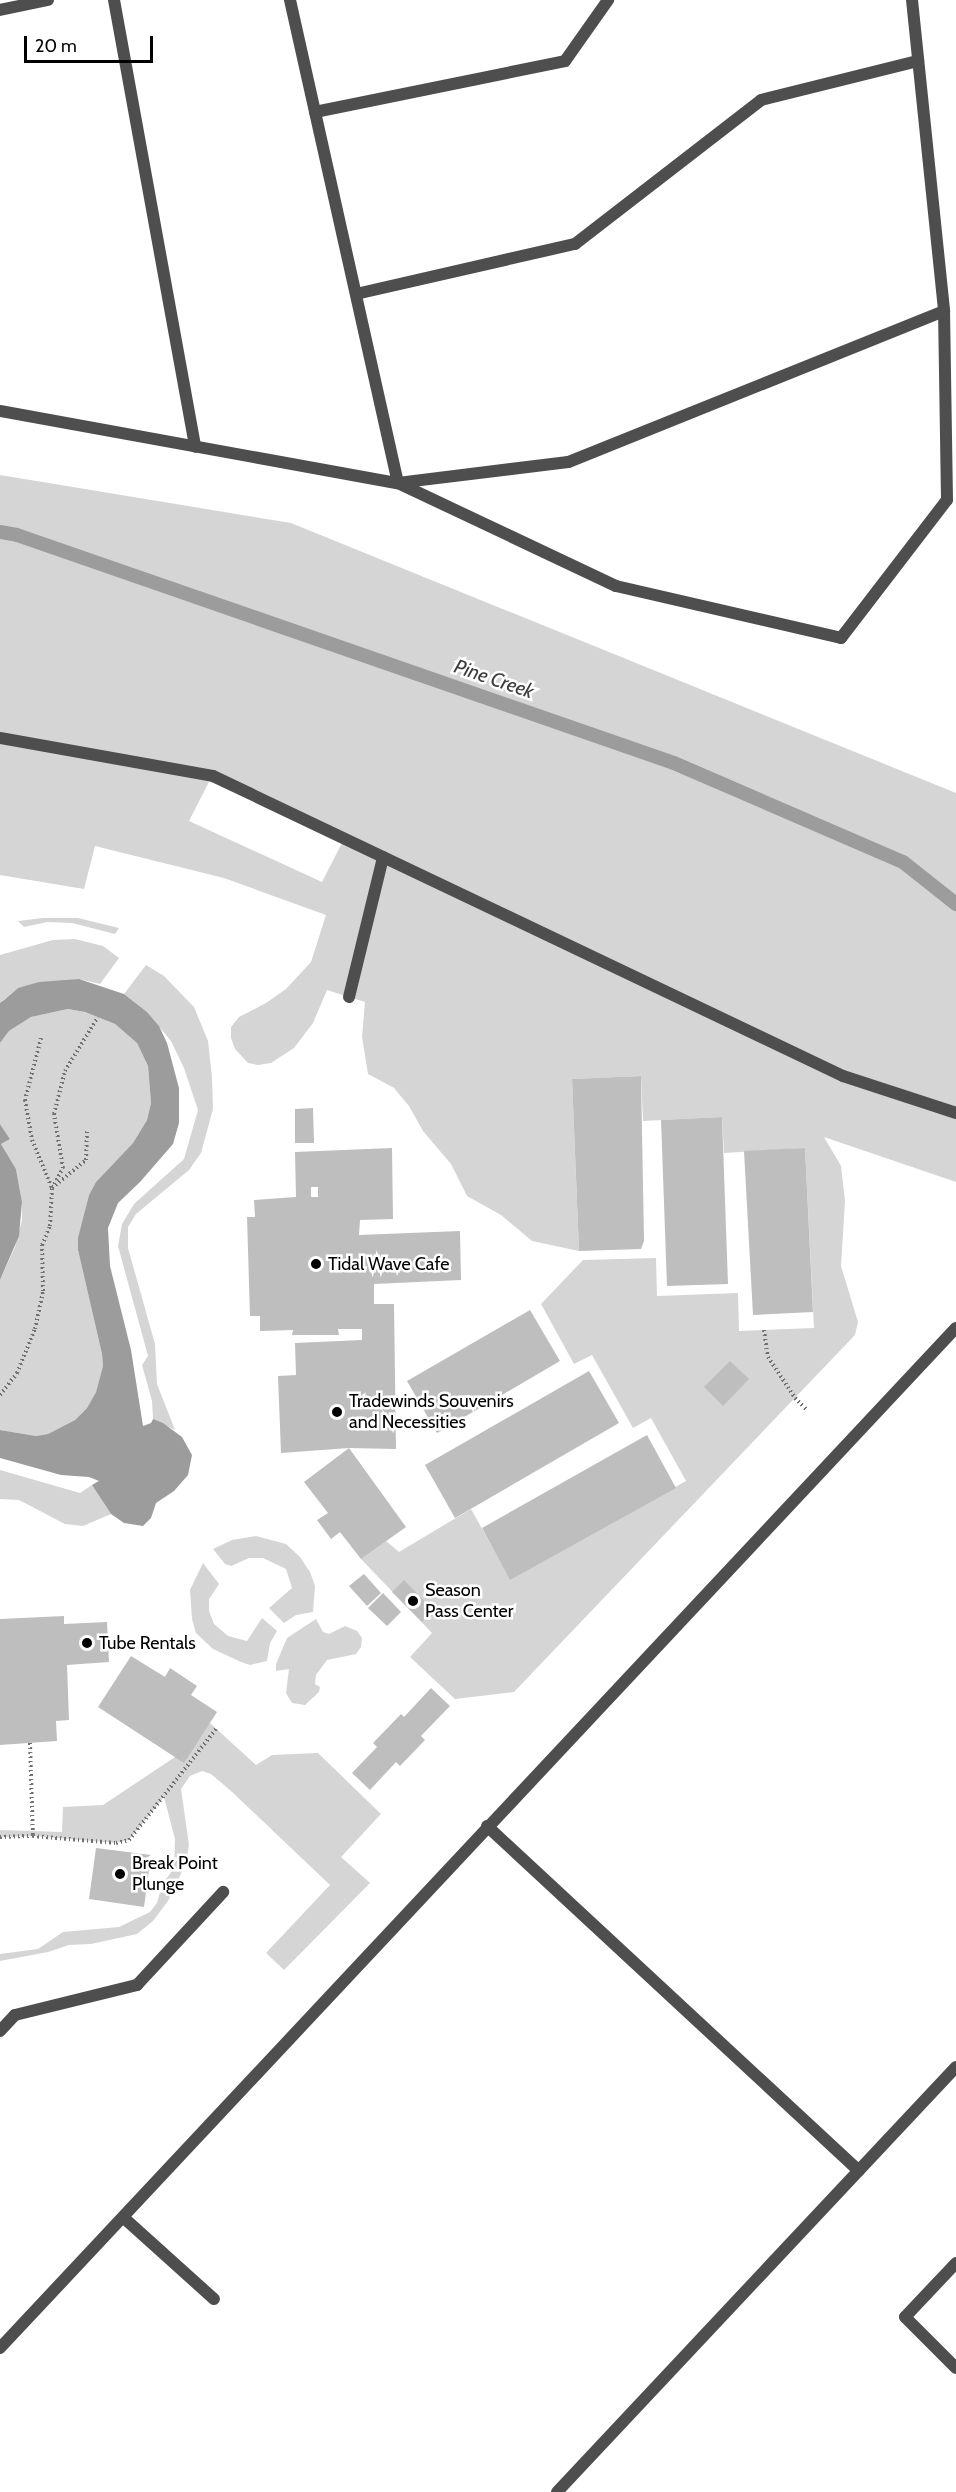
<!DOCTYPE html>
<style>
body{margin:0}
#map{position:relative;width:956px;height:2492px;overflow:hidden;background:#fff;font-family:Cabin,sans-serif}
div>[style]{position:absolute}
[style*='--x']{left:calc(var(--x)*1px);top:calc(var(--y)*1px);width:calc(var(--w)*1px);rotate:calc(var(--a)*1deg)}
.green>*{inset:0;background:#d5d5d5}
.water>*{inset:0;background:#9c9c9c}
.stream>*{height:14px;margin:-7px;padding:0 7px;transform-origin:7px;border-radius:7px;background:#9c9c9c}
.building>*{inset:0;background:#bebebe}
.path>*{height:4px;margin-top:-2px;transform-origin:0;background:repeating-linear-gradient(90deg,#707070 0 1.5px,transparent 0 4.5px)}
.service>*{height:12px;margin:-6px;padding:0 6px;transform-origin:6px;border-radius:6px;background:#4e4e4e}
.dots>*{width:16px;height:16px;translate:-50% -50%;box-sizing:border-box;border:3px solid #fff;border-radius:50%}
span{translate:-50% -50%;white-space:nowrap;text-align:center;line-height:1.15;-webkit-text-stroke:5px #fff;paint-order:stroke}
.poi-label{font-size:18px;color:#000}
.left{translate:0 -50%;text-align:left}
.water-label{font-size:20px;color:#3d3d3d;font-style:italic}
.scale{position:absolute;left:24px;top:36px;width:129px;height:27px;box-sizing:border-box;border:3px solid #000;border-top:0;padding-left:8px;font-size:18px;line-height:21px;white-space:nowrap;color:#000;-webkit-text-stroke:4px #fff;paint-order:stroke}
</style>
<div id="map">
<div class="green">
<i style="clip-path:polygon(evenodd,0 475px,291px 523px,956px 793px,956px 1182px,824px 1137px,841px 1166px,845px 1201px,841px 1266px,858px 1322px,855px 1335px,514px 1692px,455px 1699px,410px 1657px,432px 1633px,361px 1559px,386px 1541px,399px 1552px,471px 1509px,510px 1579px,686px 1481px,651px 1418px,633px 1428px,592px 1355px,574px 1364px,541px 1304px,583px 1260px,656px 1258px,657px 1296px,738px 1293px,739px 1331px,814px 1328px,805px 1148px,724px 1153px,722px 1117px,643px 1121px,641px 1076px,572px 1079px,579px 1251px,532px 1241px,501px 1215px,467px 1196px,451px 1164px,423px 1131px,409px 1106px,394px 1088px,398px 1090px,368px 1074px,362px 1037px,365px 1002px,327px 990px,313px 1023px,294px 1048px,271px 1063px,258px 1065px,248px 1063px,235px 1049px,231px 1038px,231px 1027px,239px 1017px,266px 1003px,286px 989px,311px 962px,326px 915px,224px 878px,95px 846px,84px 889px,0 875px,0 475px,212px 776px,344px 839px,322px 882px,189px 821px,212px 776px)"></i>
<i style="clip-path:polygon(43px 918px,78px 918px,119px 928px,115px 934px,72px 923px,48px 922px,24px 927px,18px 921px)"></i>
<i style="clip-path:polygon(75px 939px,103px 946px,119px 958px,100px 984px,79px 979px,18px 988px,0 1003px,0 955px,53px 940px)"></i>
<i style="clip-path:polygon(146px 965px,164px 976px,194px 1007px,208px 1041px,212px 1077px,213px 1109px,201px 1153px,189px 1170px,136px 1214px,128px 1227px,128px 1248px,155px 1344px,157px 1384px,175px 1430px,153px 1419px,152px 1401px,142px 1365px,148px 1356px,118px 1246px,122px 1224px,134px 1204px,184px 1159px,198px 1110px,184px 1068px,171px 1041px,147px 1012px,124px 994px)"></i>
<i style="clip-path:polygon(68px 1009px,85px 1012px,115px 1024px,137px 1043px,148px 1066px,151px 1103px,147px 1120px,133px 1143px,96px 1182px,89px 1195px,85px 1212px,78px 1250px,102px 1354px,103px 1366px,96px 1392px,87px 1408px,75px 1420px,48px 1434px,36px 1436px,0 1430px,0 1280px,15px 1247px,22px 1220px,22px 1202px,16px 1169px,1px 1144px,10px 1139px,0 1124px,0 1043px,9px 1031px,31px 1017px)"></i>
<i style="clip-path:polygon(0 1470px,80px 1493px,92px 1485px,111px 1514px,83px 1526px,65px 1524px,19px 1500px,0 1499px)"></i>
<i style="clip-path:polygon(256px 1536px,286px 1544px,300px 1557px,310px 1572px,315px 1586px,313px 1612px,296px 1615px,284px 1623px,269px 1608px,292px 1588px,286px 1569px,263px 1558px,249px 1558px,231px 1566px,225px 1564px,213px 1549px,232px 1540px)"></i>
<i style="clip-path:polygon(203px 1563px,219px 1584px,209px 1599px,209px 1611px,214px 1624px,228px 1636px,247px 1641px,262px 1618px,277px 1631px,270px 1643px,267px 1661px,250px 1665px,241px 1662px,213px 1649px,196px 1633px,192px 1619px,190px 1590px)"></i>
<i style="clip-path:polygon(316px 1619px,323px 1632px,329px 1634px,345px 1626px,357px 1631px,362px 1638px,361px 1647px,356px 1654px,327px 1660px,316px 1675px,315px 1684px,320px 1687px,319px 1692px,305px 1705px,292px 1703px,286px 1693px,289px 1669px,276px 1671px,276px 1664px,287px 1638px)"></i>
<i style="clip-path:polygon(210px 1723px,256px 1765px,272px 1755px,318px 1753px,381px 1814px,341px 1857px,370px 1883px,284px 1970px,266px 1953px,330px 1885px,231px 1791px,211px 1774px,202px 1771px,190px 1776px,181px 1789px,189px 1845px,186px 1863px,168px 1901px,153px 1921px,137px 1934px,91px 1944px,69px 1945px,48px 1952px,0 1961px,0 1954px,38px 1949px,63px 1932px,119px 1927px,150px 1912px,157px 1903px,162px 1885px,174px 1868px,175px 1839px,164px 1797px,129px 1840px,116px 1843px,34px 1836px,0 1837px,0 1830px,62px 1832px,63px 1807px,103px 1805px,175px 1757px)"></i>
</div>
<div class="water">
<i style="clip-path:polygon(79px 979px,124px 994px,147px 1012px,159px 1026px,167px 1043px,179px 1088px,179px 1123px,173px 1144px,140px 1182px,118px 1203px,108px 1228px,110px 1266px,131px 1350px,143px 1426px,151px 1423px,153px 1419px,163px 1423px,182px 1437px,192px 1455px,188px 1475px,174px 1491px,156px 1503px,151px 1518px,143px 1526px,124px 1523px,111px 1514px,92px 1485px,99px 1481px,89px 1477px,61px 1475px,0 1458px,0 1430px,36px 1436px,48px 1434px,75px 1420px,87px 1408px,96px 1392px,103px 1366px,102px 1354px,78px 1250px,78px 1238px,89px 1195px,96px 1182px,133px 1143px,147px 1120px,151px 1103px,148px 1066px,137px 1043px,115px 1024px,85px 1012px,68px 1009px,31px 1017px,9px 1031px,0 1043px,0 1003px,4px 1000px,18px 988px,39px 982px)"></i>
<i style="clip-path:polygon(0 1124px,10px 1139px,1px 1144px,16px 1169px,22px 1202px,19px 1236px,0 1280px)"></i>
</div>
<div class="stream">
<i style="--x:0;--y:532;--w:17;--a:10"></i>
<i style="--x:17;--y:535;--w:695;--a:19.14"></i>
<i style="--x:674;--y:763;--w:249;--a:23.4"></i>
<i style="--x:903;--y:862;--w:68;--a:38.4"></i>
</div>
<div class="building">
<i style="clip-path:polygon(641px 1076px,644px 1241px,641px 1249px,579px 1251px,572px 1079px)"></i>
<i style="clip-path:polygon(313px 1108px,314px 1143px,295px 1143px,295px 1109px)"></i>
<i style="clip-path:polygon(722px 1117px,728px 1284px,667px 1286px,661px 1120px)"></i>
<i style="clip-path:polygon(evenodd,392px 1148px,393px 1219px,360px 1220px,359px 1235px,460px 1231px,461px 1280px,374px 1284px,374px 1304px,394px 1304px,396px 1449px,349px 1448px,281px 1453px,278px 1376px,296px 1375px,295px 1343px,362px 1340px,362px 1329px,338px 1329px,339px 1335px,292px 1335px,293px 1330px,260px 1331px,260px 1316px,250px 1316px,247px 1217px,255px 1217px,254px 1200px,296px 1197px,295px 1152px,392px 1148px,311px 1187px,318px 1187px,318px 1197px,311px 1197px,311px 1187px)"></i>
<i style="clip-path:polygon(805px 1148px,813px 1312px,753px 1315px,744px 1151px)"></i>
<i style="clip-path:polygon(530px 1310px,560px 1361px,437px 1433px,407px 1381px)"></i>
<i style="clip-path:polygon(730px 1361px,749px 1379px,723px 1406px,704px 1387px)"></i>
<i style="clip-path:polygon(589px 1371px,619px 1423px,455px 1518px,425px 1465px)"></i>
<i style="clip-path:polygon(647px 1435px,676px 1488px,510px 1580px,482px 1528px)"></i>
<i style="clip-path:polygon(349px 1448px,406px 1527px,361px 1559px,340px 1532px,331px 1539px,317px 1520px,328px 1513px,304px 1482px)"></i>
<i style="clip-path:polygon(364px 1574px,381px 1593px,367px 1606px,349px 1586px)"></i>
<i style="clip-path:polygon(404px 1580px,434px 1611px,422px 1622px,392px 1592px)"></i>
<i style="clip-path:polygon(383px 1593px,401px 1612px,387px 1626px,368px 1608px)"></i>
<i style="clip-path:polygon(64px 1616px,64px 1624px,107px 1622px,109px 1662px,67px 1665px,69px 1720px,56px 1721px,57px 1741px,0 1745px,0 1619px)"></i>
<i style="clip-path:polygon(131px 1656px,165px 1677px,170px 1668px,197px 1686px,191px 1695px,217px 1712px,184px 1763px,98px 1707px)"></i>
<i style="clip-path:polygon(431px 1688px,450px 1706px,421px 1736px,425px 1740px,400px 1766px,396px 1762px,370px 1790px,352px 1773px,377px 1747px,373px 1743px,401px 1714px,404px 1717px)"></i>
<i style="clip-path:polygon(96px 1848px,151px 1855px,144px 1907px,89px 1899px)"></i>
</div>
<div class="path">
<i style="--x:41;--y:1038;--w:64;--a:104.5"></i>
<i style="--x:25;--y:1100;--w:41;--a:80.1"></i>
<i style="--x:32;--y:1140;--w:52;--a:67.4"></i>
<i style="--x:52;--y:1188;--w:23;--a:-61"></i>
<i style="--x:63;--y:1168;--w:55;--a:-99.5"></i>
<i style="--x:54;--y:1114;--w:44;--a:-75.7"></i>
<i style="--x:65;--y:1071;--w:63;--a:-58.6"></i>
<i style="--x:764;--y:1330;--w:27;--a:82"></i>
<i style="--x:768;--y:1357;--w:49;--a:56.6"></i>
<i style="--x:795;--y:1398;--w:16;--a:45"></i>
<i style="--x:0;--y:1395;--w:28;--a:-52"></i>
<i style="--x:17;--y:1373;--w:48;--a:-67.8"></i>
<i style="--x:35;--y:1329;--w:39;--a:-78"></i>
<i style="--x:43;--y:1291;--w:46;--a:-91.2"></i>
<i style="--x:42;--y:1245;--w:21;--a:-67"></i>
<i style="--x:50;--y:1226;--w:38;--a:-87"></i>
<i style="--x:52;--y:1188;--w:44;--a:-39.5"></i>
<i style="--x:86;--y:1160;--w:29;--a:-88"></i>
<i style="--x:30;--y:1743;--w:93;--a:88.2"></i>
<i style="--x:0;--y:1837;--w:33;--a:-2"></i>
<i style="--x:33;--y:1836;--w:83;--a:4.8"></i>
<i style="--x:116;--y:1843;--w:13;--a:-13"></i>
<i style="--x:129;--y:1840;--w:141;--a:-51.9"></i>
</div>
<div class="service">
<i style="--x:114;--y:0;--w:454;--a:79.7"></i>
<i style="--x:290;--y:0;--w:495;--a:77.4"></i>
<i style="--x:912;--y:0;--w:313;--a:84.1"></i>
<i style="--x:0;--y:10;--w:49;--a:-11.8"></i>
<i style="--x:315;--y:112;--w:255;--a:-11.5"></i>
<i style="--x:565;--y:61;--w:75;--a:-54.8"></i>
<i style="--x:356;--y:294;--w:225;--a:-12.9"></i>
<i style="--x:575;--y:244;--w:235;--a:-37.7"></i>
<i style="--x:761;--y:100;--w:162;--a:-14"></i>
<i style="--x:0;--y:411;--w:404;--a:10.3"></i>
<i style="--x:398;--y:483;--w:241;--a:25.3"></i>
<i style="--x:616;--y:586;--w:231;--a:13"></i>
<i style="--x:841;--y:638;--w:174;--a:-52.5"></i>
<i style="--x:947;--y:500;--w:189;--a:-90.9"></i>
<i style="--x:944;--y:311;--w:405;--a:158.1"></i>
<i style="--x:568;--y:462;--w:171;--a:173"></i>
<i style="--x:0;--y:738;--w:216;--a:10.1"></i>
<i style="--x:213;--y:776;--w:698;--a:25.46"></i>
<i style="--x:843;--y:1076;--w:119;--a:18.1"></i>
<i style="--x:349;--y:997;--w:144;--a:-76.3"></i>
<i style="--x:487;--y:1826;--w:507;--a:42.84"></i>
<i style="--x:0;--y:2031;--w:22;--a:-47"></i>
<i style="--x:15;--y:2015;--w:126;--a:-13.8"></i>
<i style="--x:137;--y:1985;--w:127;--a:-47.2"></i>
<i style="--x:124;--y:2218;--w:121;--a:42"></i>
<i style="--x:956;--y:2263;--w:74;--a:133.4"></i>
<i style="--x:905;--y:2317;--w:72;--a:45"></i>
<i style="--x:0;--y:2348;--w:1398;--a:-46.86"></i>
<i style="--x:557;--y:2492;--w:583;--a:-46.81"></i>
</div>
<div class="dots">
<i style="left:316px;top:1264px;background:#000"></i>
<i style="left:337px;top:1412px;background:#000"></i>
<i style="left:413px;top:1601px;background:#000"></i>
<i style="left:87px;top:1643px;background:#000"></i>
<i style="left:120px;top:1874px;background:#000"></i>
</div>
<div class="poi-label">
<span class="left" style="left:328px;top:1264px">Tidal Wave Cafe</span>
<span class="left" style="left:349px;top:1412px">Tradewinds Souvenirs<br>and Necessities</span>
<span class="left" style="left:425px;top:1601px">Season<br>Pass Center</span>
<span class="left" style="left:99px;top:1643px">Tube Rentals</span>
<span class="left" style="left:132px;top:1874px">Break Point<br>Plunge</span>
</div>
<div class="water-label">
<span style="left:494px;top:679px;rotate:19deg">Pine Creek</span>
</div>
<div class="scale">20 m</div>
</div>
